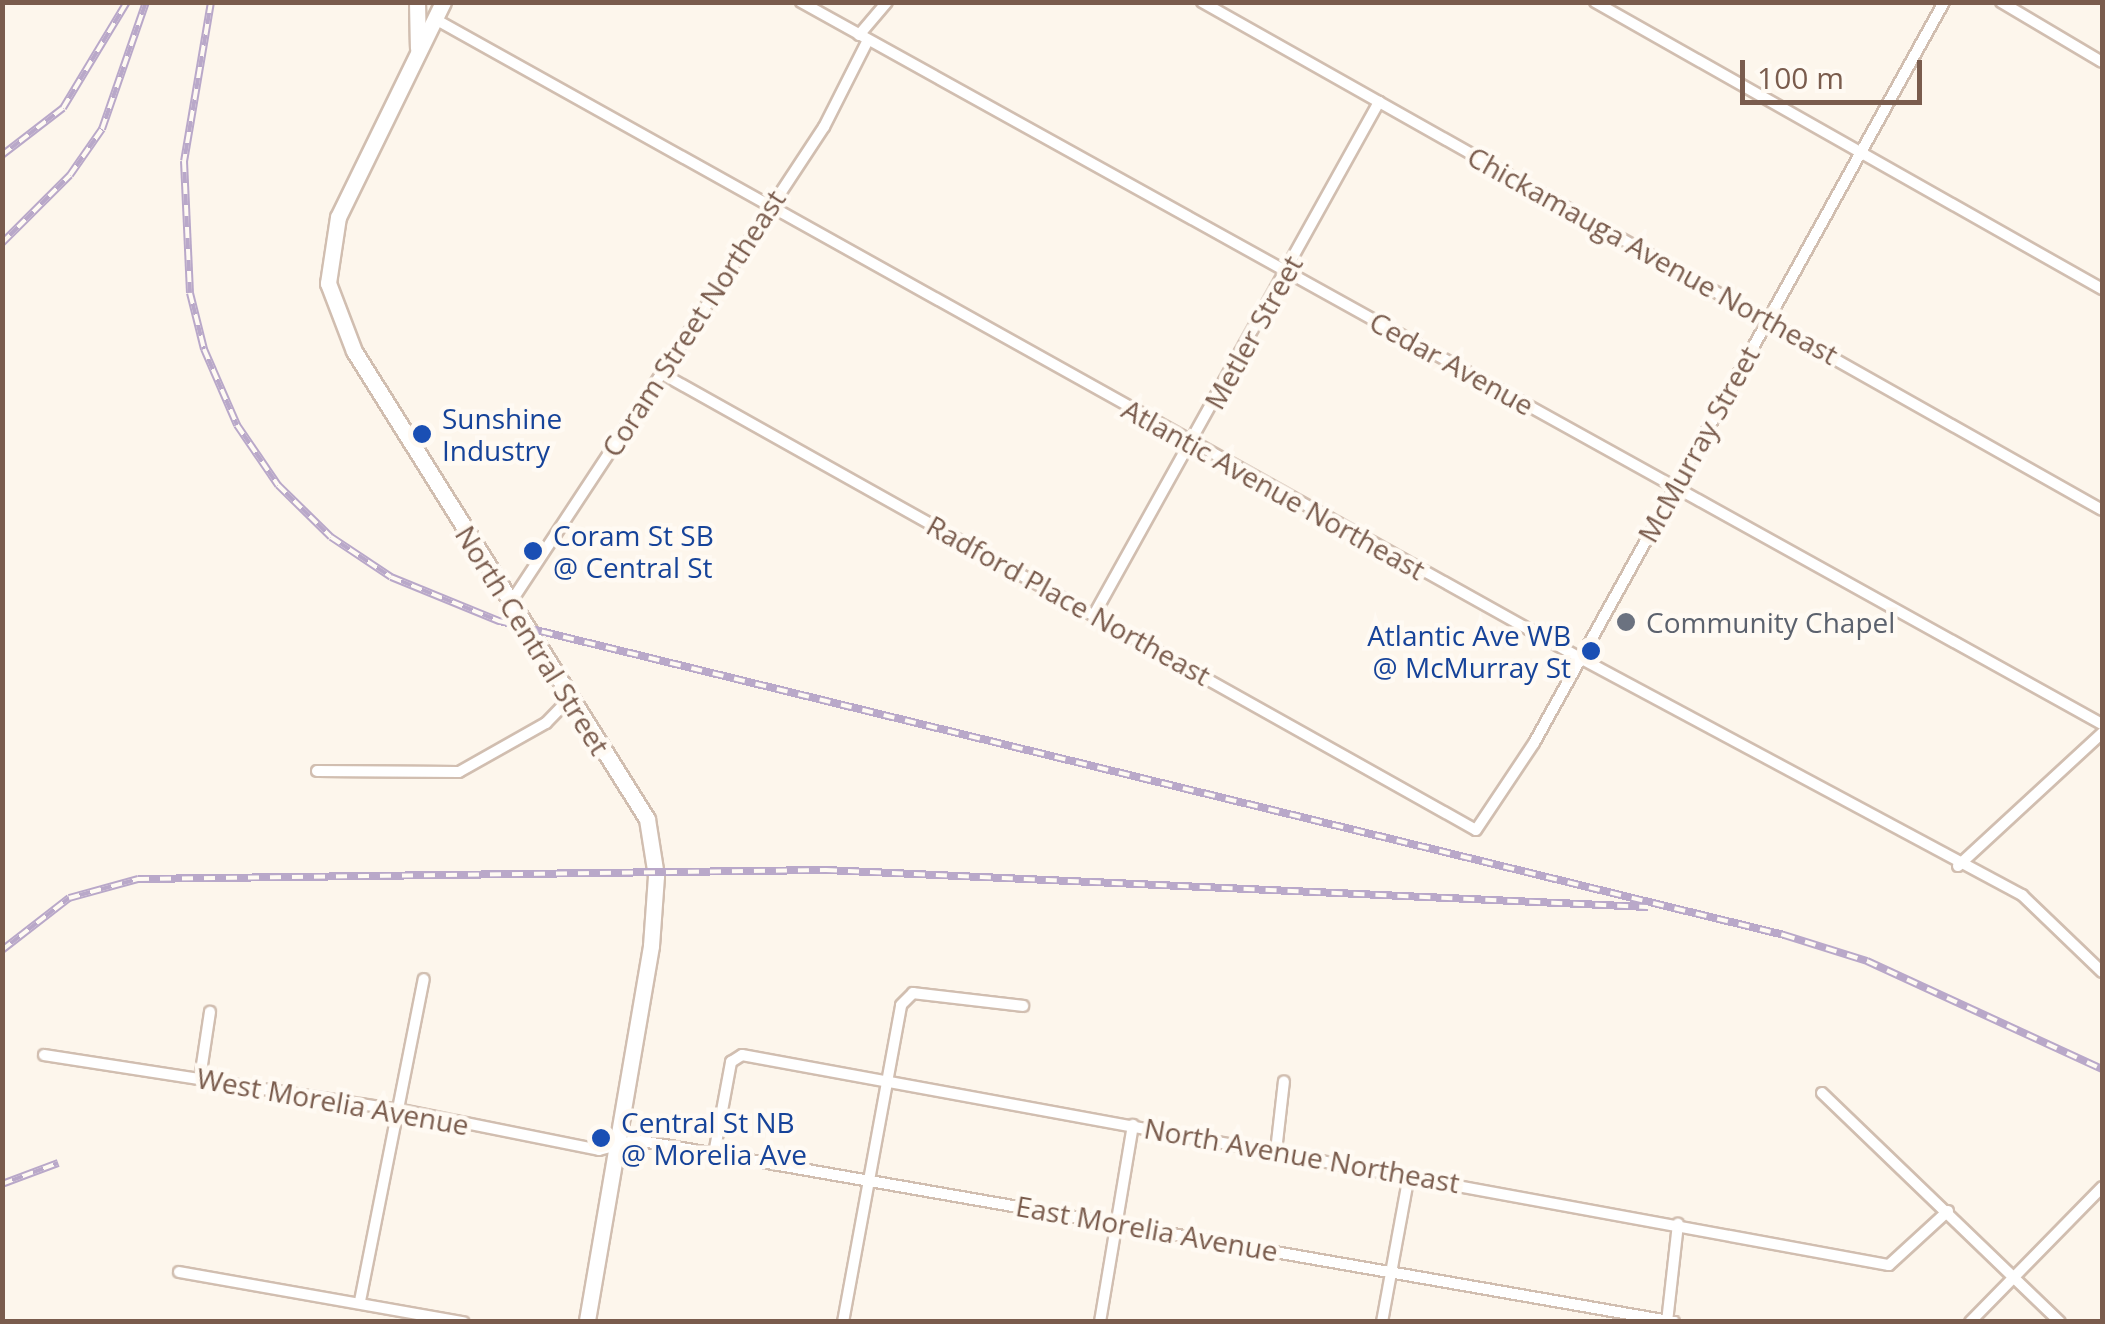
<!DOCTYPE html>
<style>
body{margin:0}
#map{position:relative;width:2105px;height:1324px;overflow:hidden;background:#fdf6ec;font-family:"Open Sans",sans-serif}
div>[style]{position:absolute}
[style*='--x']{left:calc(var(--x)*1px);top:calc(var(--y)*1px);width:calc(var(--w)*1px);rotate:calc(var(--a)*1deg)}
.roads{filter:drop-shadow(2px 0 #d1beb0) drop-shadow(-2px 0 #d1beb0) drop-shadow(0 2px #d1beb0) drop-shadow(0 -2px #d1beb0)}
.street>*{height:10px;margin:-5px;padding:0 5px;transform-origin:5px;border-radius:5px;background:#fff}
.secondary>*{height:15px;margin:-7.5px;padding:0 7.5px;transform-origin:7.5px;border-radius:7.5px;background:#fff}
.rail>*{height:8px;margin-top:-4px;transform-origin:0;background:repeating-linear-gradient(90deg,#fffaf3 0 11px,#b9a8c9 0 22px);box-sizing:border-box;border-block:2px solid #b9a8c9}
.dots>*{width:28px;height:28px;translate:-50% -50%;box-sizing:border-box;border:5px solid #fffaf3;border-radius:50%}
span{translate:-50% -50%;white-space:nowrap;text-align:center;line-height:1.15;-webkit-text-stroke:9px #fffaf3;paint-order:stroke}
.street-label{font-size:28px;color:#7a5c4d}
.transit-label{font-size:28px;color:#164399}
.left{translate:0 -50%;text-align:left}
.right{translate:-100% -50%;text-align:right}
.worship-label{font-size:28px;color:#5b616d}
.frame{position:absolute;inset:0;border:5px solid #7a5c4d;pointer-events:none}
.scale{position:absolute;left:1740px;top:60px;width:182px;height:45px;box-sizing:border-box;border:5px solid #7a5c4d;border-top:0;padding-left:12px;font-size:30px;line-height:35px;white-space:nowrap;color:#7a5c4d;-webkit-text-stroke:8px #fffaf3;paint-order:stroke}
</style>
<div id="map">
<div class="roads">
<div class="street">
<i style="--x:801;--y:2;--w:1488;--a:29.03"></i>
<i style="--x:1202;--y:2;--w:1033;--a:29.44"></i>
<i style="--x:1595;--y:2;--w:583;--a:29.51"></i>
<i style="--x:2001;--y:2;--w:117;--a:30.7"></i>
<i style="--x:435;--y:19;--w:1311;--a:29.16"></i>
<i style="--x:1580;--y:658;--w:502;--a:28.2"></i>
<i style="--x:2022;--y:895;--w:111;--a:43.9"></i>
<i style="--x:859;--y:35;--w:43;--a:-49.7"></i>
<i style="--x:661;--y:373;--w:934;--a:29.28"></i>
<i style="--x:1476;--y:830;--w:105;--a:-56.3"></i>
<i style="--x:1534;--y:743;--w:847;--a:-61.04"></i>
<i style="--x:511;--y:602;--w:569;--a:-56.62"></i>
<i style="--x:824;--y:127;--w:97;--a:-63.2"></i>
<i style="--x:1095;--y:613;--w:585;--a:-60.94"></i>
<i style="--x:317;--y:771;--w:142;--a:0.4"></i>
<i style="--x:459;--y:772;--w:100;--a:-29.4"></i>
<i style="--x:546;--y:723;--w:30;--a:-46"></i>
<i style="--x:1958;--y:866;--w:196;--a:-42.7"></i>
<i style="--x:44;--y:1055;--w:361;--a:8.8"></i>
<i style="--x:401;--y:1110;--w:202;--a:11.4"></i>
<i style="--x:599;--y:1150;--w:38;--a:-15"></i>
<i style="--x:636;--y:1140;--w:1054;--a:9.94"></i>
<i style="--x:200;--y:1078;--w:67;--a:-81.4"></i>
<i style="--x:1822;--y:1093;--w:330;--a:43.9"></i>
<i style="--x:1276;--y:1151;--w:70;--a:-83.5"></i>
<i style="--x:714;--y:1154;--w:94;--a:-79.5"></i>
<i style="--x:731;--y:1062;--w:13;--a:-32"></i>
<i style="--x:742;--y:1055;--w:1166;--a:10.38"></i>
<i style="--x:1889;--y:1265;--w:80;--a:-42.5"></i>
<i style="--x:179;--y:1272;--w:289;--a:10"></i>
<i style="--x:360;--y:1301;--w:328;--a:-78.8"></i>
<i style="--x:843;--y:1322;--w:322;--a:-79.6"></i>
<i style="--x:901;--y:1005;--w:17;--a:-45"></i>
<i style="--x:913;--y:993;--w:111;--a:6.7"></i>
<i style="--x:1100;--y:1322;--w:200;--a:-80.5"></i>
<i style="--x:1382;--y:1322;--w:149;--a:-79.6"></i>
<i style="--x:1667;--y:1322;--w:99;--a:-83.6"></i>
<i style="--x:1970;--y:1322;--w:189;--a:-45.6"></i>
</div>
<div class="secondary">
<i style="--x:417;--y:2;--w:46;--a:88.8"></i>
<i style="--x:443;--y:2;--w:239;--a:116"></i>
<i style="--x:338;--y:217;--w:67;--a:98.6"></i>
<i style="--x:328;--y:283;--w:73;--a:69.1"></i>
<i style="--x:354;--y:351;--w:552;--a:57.95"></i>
<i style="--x:647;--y:819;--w:58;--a:81"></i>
<i style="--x:656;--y:876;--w:70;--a:94.1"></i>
<i style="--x:651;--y:946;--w:381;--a:99.7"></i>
</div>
</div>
<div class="rail">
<i style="--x:211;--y:2;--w:161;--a:99.6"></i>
<i style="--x:184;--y:161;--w:132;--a:87.4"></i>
<i style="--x:190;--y:293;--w:58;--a:76"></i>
<i style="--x:204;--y:349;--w:83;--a:66.5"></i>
<i style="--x:237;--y:425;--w:73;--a:55.7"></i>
<i style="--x:278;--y:485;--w:74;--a:44.5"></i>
<i style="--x:331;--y:537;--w:72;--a:33.7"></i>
<i style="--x:391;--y:577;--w:117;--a:22.2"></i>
<i style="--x:499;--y:621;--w:1323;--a:13.73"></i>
<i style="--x:1784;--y:935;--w:87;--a:17.4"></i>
<i style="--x:1867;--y:961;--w:259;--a:24.7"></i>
<i style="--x:2;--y:155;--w:77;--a:-37.6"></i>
<i style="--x:63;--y:108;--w:124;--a:-58.9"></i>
<i style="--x:2;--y:243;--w:96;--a:-45"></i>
<i style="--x:70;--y:175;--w:56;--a:-55.2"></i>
<i style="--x:102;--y:129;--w:134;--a:-70.9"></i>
<i style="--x:2;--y:950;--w:85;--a:-37.8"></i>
<i style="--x:69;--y:898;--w:72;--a:-15.4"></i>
<i style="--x:138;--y:879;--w:688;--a:-0.75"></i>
<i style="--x:826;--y:870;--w:823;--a:2.58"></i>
<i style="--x:2;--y:1184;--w:60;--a:-20.6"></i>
</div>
<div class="dots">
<i style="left:422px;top:434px;background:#1a4fb4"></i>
<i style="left:533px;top:551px;background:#1a4fb4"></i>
<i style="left:1626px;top:622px;background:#6b7280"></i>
<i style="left:1591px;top:651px;background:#1a4fb4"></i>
<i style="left:601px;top:1138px;background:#1a4fb4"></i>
</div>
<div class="street-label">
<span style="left:1653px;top:255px;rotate:29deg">Chickamauga Avenue Northeast</span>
<span style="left:693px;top:323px;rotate:-57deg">Coram Street Northeast</span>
<span style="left:1253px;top:332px;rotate:-61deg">Metler Street</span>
<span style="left:1452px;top:363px;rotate:29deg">Cedar Avenue</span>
<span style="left:1698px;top:444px;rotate:-61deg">McMurray Street</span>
<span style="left:1274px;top:489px;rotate:29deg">Atlantic Avenue Northeast</span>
<span style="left:1069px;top:600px;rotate:29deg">Radford Place Northeast</span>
<span style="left:533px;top:640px;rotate:58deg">North Central Street</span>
<span style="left:333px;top:1101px;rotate:10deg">West Morelia Avenue</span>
<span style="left:1302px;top:1155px;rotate:10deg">North Avenue Northeast</span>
<span style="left:1147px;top:1228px;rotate:10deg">East Morelia Avenue</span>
</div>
<div class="transit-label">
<span class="left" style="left:442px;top:434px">Sunshine<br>Industry</span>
<span class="left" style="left:553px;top:551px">Coram St SB<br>@ Central St</span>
<span class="right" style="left:1571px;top:651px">Atlantic Ave WB<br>@ McMurray St</span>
<span class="left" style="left:621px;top:1138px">Central St NB<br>@ Morelia Ave</span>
</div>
<div class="worship-label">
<span class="left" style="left:1646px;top:622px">Community Chapel</span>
</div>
<div class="frame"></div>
<div class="scale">100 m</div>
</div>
